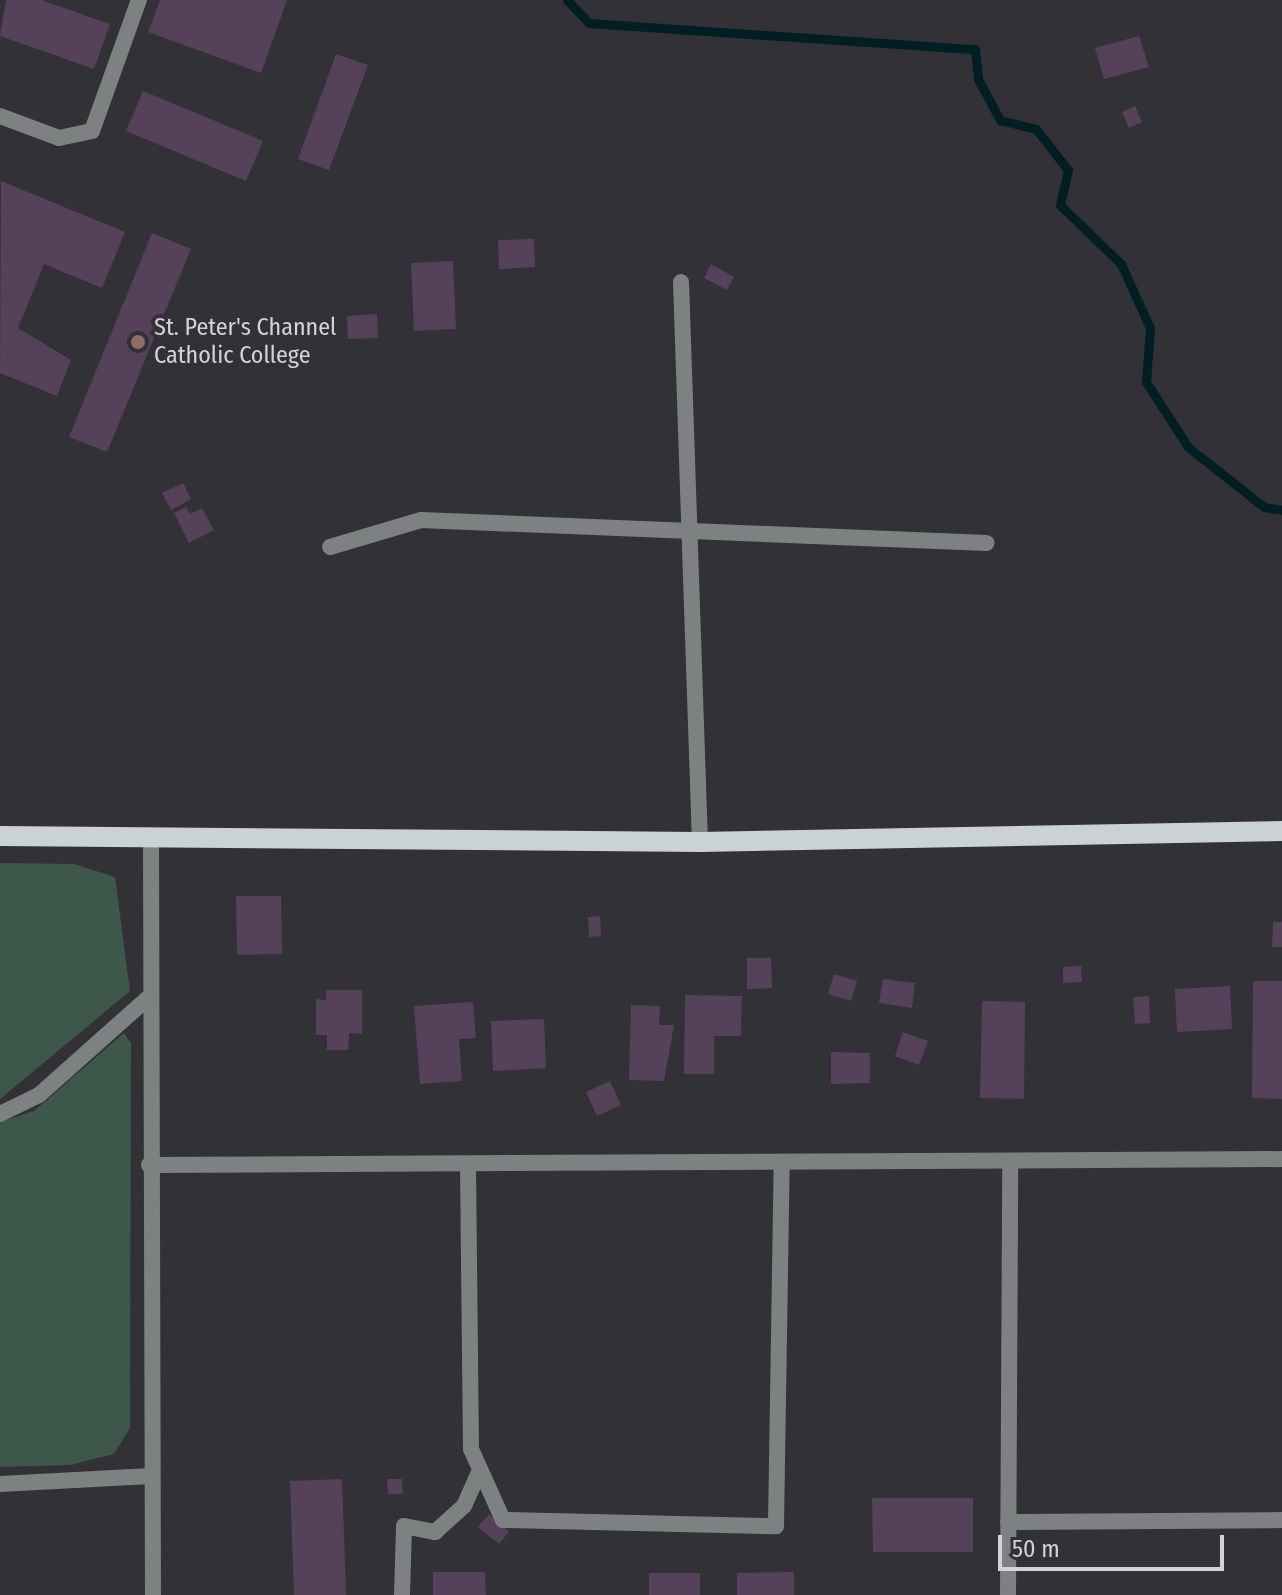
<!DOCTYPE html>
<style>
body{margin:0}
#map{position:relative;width:1282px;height:1595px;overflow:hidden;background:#313136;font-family:"Fira Sans Condensed",sans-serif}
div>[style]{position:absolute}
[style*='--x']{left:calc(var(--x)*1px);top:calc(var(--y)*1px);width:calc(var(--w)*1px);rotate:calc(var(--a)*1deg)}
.green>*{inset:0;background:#3d574a}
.stream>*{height:9px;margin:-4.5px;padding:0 4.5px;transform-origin:4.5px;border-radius:4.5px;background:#011f23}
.building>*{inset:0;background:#55425a}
.service>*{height:16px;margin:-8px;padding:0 8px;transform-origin:8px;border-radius:8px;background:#7e8182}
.minor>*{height:16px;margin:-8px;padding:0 8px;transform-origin:8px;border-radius:8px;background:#7e8182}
.primary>*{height:20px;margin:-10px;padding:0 10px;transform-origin:10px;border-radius:10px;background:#cbd2d4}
.dots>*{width:22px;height:22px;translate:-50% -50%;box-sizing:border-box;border:4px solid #313136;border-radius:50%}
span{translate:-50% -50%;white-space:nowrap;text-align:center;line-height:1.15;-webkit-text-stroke:8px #313136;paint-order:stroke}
.poi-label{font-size:24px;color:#d3d3d7}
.left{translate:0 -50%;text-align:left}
.scale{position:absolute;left:998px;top:1535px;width:226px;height:36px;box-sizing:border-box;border:4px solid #d3d3d7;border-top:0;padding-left:10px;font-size:24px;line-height:28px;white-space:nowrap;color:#d3d3d7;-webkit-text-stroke:6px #313136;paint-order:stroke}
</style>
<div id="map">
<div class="green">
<i style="clip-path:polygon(0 863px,74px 864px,115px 877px,130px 991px,0 1099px)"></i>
<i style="clip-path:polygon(124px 1033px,131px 1043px,130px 1428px,114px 1454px,70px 1465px,0 1467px,0 1122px,34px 1111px)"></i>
</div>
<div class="stream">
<i style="--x:567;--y:0;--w:32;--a:46"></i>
<i style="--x:589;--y:23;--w:387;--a:3.9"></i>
<i style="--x:975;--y:49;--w:30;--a:84"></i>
<i style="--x:978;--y:79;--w:47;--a:61.8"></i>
<i style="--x:1000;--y:120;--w:37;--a:14"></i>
<i style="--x:1036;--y:129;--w:52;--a:52"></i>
<i style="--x:1068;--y:170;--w:36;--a:103"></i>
<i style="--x:1060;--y:205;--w:85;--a:44"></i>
<i style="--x:1121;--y:264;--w:70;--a:65.6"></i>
<i style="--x:1150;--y:328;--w:54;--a:94.2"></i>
<i style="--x:1146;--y:382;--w:77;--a:57.1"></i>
<i style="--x:1188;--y:447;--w:97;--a:38.3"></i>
<i style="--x:1264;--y:507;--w:18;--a:9"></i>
</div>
<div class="building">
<i style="clip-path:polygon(6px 0,41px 0,110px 24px,94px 69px,0 36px)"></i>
<i style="clip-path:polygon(160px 0,287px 0,261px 73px,148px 32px)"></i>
<i style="clip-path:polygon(1139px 36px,1149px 67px,1104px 79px,1095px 48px)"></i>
<i style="clip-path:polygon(336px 54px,368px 65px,329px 170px,298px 159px)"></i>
<i style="clip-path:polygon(143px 91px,263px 141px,246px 181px,126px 131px)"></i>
<i style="clip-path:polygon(1135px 106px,1142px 122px,1129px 128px,1122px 112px)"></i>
<i style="clip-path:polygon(1px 181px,125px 232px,102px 288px,44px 264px,18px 328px,71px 360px,57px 396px,0 373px)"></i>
<i style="clip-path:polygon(152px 233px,191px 249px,107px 452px,69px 437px)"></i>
<i style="clip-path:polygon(534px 239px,535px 267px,499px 269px,498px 240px)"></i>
<i style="clip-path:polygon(453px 261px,456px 329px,414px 331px,411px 263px)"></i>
<i style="clip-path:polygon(711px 264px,734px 277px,727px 290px,704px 278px)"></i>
<i style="clip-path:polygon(377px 314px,378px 338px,348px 339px,347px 316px)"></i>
<i style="clip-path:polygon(183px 483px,191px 499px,171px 510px,162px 493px)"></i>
<i style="clip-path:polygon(186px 507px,190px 514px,202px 508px,214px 530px,189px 543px,174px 513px)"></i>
<i style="clip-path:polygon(236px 896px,281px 896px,282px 954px,237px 955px)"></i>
<i style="clip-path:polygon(600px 916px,601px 936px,589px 937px,588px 917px)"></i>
<i style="clip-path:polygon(1273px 922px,1282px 922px,1282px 947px,1272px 947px)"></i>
<i style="clip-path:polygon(747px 958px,771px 958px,772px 988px,747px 989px)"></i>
<i style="clip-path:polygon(1081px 966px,1082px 982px,1063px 983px,1063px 967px)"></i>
<i style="clip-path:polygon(834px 974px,857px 981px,851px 1001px,828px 994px)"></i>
<i style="clip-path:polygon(883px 979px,915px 983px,912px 1008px,879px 1003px)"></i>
<i style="clip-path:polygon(1253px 981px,1282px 981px,1282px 1099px,1252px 1098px)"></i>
<i style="clip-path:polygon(1230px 986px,1232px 1029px,1177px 1032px,1175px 989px)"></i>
<i style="clip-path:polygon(326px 990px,362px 990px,362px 1034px,349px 1033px,348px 1050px,327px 1050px,327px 1035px,316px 1035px,316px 999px,326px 1000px)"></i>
<i style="clip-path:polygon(685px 995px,742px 996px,741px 1036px,714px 1036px,714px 1074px,684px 1074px)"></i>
<i style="clip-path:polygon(1149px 996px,1150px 1023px,1135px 1024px,1133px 997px)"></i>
<i style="clip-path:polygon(982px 1001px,1025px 1002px,1024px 1099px,980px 1098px)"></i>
<i style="clip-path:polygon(473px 1002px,476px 1038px,459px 1039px,462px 1081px,420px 1084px,414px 1006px)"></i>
<i style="clip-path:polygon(631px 1005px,660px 1006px,659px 1025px,674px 1025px,664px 1081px,629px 1080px)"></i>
<i style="clip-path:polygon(544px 1019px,546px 1068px,493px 1071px,491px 1021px)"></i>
<i style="clip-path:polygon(903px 1032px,928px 1041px,919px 1065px,895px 1056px)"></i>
<i style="clip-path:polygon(831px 1052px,870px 1053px,870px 1083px,831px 1084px)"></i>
<i style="clip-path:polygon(610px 1081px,621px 1105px,597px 1116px,586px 1092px)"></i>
<i style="clip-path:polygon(342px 1479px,346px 1595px,294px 1595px,290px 1481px)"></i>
<i style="clip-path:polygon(387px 1479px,402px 1479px,403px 1494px,388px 1494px)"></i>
<i style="clip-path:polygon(872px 1498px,973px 1498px,973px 1552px,873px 1552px)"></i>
<i style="clip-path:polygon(489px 1514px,509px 1532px,499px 1544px,478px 1527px)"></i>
<i style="clip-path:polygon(433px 1572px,485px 1572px,486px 1595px,433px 1595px)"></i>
<i style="clip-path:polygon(794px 1572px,794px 1595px,737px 1595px,737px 1573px)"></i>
<i style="clip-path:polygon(649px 1573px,700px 1573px,700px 1595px,649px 1595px)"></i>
</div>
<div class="service">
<i style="--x:0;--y:116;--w:63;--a:20.4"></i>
<i style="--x:59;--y:138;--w:34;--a:-12"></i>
<i style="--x:92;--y:131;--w:139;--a:-70.3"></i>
</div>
<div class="minor">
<i style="--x:681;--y:282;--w:560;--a:88.06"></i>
<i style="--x:330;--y:547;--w:95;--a:-16.5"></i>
<i style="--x:421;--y:520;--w:566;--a:2.33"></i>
<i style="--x:151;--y:836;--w:759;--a:89.85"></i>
<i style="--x:0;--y:1114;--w:43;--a:-26"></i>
<i style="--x:39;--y:1095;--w:147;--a:-41.7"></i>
<i style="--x:468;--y:1164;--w:285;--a:89.4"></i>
<i style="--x:471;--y:1449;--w:78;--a:65.7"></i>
<i style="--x:503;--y:1520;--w:273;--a:1.3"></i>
<i style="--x:776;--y:1526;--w:364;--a:-89.1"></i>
<i style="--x:149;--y:1165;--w:1133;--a:-0.3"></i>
<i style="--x:0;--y:1484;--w:151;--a:-3"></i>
<i style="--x:1008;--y:1522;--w:274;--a:-0.4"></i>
<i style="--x:402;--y:1595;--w:69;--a:-88.3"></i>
<i style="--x:404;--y:1526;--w:32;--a:11"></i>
<i style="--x:435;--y:1532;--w:39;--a:-42"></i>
<i style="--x:464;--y:1506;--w:39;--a:-66"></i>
<i style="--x:1008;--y:1595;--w:434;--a:-89.7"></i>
</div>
<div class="primary">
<i style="--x:0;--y:836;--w:700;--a:0.49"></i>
<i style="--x:700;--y:842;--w:582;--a:-1.08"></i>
</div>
<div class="dots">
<i style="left:138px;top:342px;background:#8d6e63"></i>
</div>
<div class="poi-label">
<span class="left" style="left:154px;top:342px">St. Peter's Channel<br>Catholic College</span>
</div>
<div class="scale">50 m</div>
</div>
